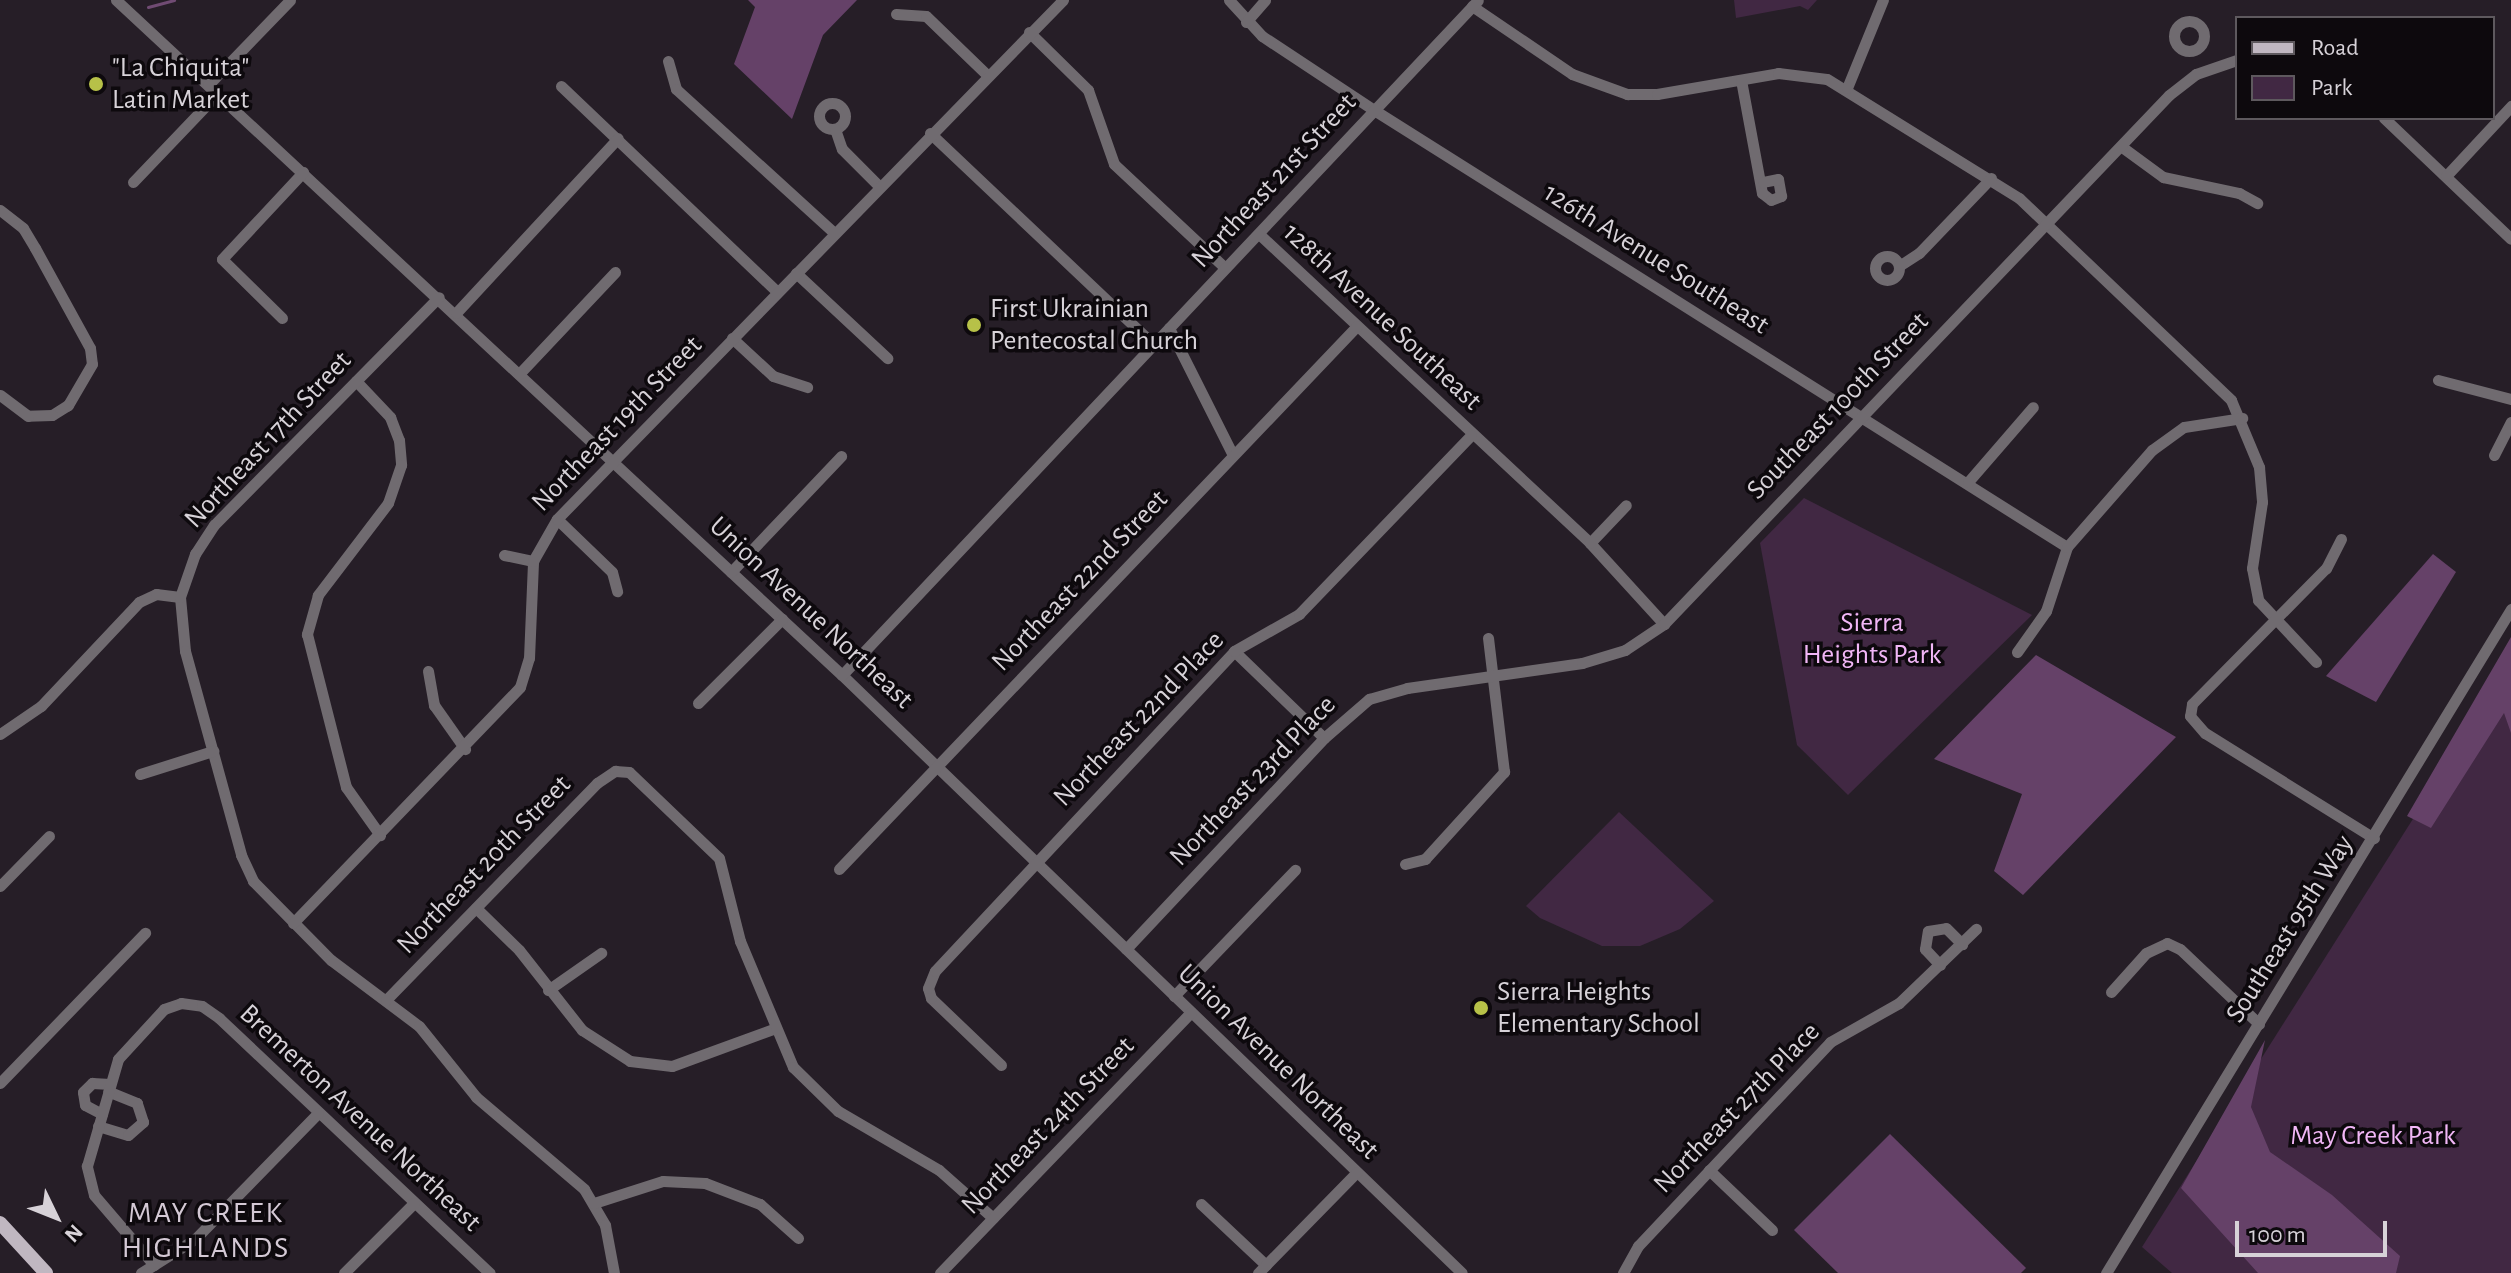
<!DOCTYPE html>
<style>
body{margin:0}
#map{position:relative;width:2511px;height:1273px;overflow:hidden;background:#261e27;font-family:"Alegreya Sans",sans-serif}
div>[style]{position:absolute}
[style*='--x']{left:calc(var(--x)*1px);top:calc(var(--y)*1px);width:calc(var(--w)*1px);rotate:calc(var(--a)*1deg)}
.green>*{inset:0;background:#412843}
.forest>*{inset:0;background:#654168}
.stream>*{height:3px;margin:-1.5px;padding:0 1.5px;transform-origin:1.5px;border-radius:1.5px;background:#704b73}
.minor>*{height:11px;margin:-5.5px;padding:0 5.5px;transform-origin:5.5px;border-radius:5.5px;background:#706b70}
.minor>.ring{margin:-5.5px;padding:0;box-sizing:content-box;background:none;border:11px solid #706b70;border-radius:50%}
.major>*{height:14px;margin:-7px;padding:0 7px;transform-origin:7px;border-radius:7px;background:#c0b7c1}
.dots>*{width:22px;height:22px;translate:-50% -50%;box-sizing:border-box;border:4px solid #0d090d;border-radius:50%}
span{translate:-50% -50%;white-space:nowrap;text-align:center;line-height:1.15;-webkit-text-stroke:7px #0d090d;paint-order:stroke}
.poi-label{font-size:28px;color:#d7d2d8}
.left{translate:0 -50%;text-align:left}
.street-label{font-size:28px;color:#d7d2d8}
.park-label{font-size:28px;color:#f1b6f6}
.neighbourhood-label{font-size:30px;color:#d4c9d5;letter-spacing:2px}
.legend{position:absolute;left:2235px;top:16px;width:260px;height:104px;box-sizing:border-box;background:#0d090d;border:2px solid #5e595e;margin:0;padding:10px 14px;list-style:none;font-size:24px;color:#d7d2d8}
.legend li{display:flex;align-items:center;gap:16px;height:40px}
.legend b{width:40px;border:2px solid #5e595e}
.north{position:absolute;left:16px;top:1177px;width:80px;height:80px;-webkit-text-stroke:6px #0d090d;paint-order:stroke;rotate:133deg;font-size:22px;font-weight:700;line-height:32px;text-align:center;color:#d7d2d8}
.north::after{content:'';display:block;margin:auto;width:28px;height:36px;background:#d7d2d8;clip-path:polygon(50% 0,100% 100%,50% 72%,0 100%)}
.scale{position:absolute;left:2235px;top:1221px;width:152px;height:36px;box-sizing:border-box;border:4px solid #d7d2d8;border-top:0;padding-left:10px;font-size:24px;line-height:28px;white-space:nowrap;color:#d7d2d8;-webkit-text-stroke:6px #0d090d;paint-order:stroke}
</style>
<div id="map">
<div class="green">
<i style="clip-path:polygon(1734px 0,1817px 0,1808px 10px,1800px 6px,1736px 18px)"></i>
<i style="clip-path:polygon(1804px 498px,2032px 615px,1848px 795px,1797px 745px,1760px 543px)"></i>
<i style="clip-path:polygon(2511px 664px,2511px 1273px,2172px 1273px,2142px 1247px)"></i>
<i style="clip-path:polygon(1619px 812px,1714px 901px,1680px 929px,1640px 946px,1602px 946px,1540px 918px,1526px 906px)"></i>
</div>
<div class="forest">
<i style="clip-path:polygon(748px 0,857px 0,823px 35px,792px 119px,734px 64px,755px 7px)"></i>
<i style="clip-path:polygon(2433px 554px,2456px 572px,2376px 702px,2326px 676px)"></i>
<i style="clip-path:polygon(2511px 637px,2511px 733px,2504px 713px,2431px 828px,2407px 816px)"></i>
<i style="clip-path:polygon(2036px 655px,2176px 737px,2023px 895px,1994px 871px,2022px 794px,1934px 759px)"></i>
<i style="clip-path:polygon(2265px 1040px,2251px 1107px,2270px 1152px,2332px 1195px,2400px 1256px,2396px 1273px,2258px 1273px,2181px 1188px)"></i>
<i style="clip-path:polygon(1890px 1134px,2026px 1268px,2021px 1273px,1838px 1273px,1794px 1230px)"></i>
</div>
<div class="stream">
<i style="--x:148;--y:7;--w:27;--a:-15"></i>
</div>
<div class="minor">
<i style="--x:116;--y:0;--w:991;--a:42.92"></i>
<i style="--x:842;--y:675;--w:861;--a:43.97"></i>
<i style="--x:1229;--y:0;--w:49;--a:47.5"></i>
<i style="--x:1262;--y:36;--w:134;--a:33.5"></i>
<i style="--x:1374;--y:110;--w:819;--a:32.24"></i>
<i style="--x:1472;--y:6;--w:121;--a:34.2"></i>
<i style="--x:1572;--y:74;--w:59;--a:20"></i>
<i style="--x:1627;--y:94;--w:30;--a:0"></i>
<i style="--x:1657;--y:94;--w:123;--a:-9.8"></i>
<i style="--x:1778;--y:73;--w:49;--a:7"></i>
<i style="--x:1827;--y:79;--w:226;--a:31.8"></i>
<i style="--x:2019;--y:198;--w:293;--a:43.6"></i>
<i style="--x:2231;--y:400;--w:73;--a:67.3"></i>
<i style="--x:2259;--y:467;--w:35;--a:85"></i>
<i style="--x:2262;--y:502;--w:67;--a:98.6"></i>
<i style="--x:2252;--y:568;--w:33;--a:79"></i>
<i style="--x:2258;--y:600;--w:85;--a:46.9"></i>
<i style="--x:896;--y:14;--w:30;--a:4"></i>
<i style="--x:926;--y:16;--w:83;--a:44"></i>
<i class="ring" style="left:2174px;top:21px;width:19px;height:19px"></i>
<i style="--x:1246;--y:22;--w:29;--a:-49"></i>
<i style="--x:1029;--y:32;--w:83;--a:44.5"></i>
<i style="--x:1088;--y:90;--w:78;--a:70.6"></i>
<i style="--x:1114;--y:164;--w:152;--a:43.1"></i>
<i style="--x:668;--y:61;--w:29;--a:74"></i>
<i style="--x:676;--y:89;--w:214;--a:42.3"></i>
<i style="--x:1741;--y:80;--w:115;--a:79.5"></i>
<i style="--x:1762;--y:193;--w:11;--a:38"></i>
<i style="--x:1771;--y:200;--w:11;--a:-22"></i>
<i style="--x:1781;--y:196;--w:17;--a:-100"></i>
<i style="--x:1778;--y:179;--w:15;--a:169"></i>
<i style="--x:208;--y:85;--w:118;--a:-46"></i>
<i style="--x:561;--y:86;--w:298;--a:43.6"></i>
<i style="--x:1847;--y:88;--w:95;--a:-67.8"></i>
<i class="ring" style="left:819px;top:103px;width:15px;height:15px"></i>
<i style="--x:2384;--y:118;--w:175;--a:43.6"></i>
<i style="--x:835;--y:129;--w:21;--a:71"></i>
<i style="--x:842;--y:149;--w:52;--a:45"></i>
<i style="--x:930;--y:133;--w:307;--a:43.4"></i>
<i style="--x:2122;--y:147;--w:51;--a:36.2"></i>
<i style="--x:2163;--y:177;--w:78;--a:11.9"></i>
<i style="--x:2239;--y:193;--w:21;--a:29"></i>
<i style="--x:2446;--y:176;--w:96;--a:-47.1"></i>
<i style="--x:133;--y:182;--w:122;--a:-46.3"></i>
<i style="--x:0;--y:210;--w:29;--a:38"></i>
<i style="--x:23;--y:228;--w:23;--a:59"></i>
<i style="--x:35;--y:248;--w:114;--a:61.2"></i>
<i style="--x:90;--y:348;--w:16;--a:83"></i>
<i style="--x:92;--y:364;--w:48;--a:120.3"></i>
<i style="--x:68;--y:405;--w:19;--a:148"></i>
<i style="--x:52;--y:415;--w:24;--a:178"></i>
<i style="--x:28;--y:416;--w:35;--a:-143"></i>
<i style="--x:1259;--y:234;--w:453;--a:43"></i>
<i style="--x:1590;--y:543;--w:110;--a:47.6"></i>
<i class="ring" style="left:1875px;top:256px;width:13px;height:13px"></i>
<i style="--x:1899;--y:266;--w:24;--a:-33"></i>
<i style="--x:1919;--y:253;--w:104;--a:-46.2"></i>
<i style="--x:796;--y:273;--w:125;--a:43"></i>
<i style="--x:456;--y:313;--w:238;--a:-47.2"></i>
<i style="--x:282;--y:318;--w:84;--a:-135.5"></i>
<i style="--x:222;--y:259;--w:119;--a:-47"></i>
<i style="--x:1169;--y:328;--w:142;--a:63.3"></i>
<i style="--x:732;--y:338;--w:56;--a:42.8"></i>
<i style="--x:773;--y:376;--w:36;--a:18"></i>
<i style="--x:519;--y:374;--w:140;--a:-46.7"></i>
<i style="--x:2438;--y:380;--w:75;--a:14.6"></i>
<i style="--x:356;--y:381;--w:50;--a:46.6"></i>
<i style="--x:390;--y:417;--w:25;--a:69"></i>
<i style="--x:399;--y:440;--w:25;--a:85"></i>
<i style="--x:401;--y:465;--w:40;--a:108.9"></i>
<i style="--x:388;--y:503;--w:116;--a:127.3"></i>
<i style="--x:318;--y:595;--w:41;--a:105.8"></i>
<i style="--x:307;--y:634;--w:158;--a:75.7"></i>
<i style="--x:346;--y:787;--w:59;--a:54.7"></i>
<i style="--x:2494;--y:455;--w:37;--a:-63"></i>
<i style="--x:1968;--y:482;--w:99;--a:-49.1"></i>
<i style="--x:557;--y:519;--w:76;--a:43.9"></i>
<i style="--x:612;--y:572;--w:20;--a:75"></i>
<i style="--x:2341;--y:539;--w:33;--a:117"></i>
<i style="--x:2326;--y:568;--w:191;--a:134.6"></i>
<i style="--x:2192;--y:704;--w:12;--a:99"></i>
<i style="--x:2190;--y:716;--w:23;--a:49"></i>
<i style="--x:2205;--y:733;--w:199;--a:31.9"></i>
<i style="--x:1590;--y:543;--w:52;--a:-46.5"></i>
<i style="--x:504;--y:555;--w:30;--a:12"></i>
<i style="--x:731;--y:572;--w:160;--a:-46.5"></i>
<i style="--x:180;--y:597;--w:54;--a:84.7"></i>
<i style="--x:185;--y:651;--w:212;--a:74.6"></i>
<i style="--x:241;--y:855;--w:29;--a:65"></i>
<i style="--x:253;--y:881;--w:111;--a:45.4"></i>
<i style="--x:331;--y:960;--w:110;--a:36.9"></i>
<i style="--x:419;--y:1026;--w:91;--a:51.2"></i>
<i style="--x:476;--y:1097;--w:142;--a:40.4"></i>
<i style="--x:584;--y:1189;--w:42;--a:59.7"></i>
<i style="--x:605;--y:1225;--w:49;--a:79.4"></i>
<i style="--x:1234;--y:651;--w:125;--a:44"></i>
<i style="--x:2017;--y:652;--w:50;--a:-54.7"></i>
<i style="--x:2046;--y:611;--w:67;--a:-71.8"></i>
<i style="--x:2067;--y:547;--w:129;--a:-48.8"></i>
<i style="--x:2152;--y:450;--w:39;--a:-36"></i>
<i style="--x:2184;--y:427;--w:59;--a:-8.8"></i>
<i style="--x:428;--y:671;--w:35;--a:80"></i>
<i style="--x:434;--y:705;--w:54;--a:54.8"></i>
<i style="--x:842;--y:675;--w:927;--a:-46.7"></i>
<i style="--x:698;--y:703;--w:119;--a:-45"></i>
<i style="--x:0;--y:734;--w:50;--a:-34.3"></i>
<i style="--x:41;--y:706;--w:143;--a:-46.7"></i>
<i style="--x:139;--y:602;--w:19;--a:-25"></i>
<i style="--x:156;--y:594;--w:24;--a:7"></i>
<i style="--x:180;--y:597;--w:46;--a:-70.8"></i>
<i style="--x:195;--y:554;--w:35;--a:-57"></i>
<i style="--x:214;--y:525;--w:320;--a:-45.4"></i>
<i style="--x:140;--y:774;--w:77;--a:-17.5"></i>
<i style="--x:1405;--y:864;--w:21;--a:-14"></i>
<i style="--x:1425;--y:859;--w:118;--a:-47.8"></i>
<i style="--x:1504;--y:772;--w:135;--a:-96.8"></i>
<i style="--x:839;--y:869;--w:750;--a:-46.35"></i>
<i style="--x:0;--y:886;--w:70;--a:-45.6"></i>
<i style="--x:476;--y:908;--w:60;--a:44.3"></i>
<i style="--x:519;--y:950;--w:102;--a:51.8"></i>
<i style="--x:582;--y:1030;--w:57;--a:32.9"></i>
<i style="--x:630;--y:1061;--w:42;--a:6.8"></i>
<i style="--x:672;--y:1066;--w:108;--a:-20.1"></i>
<i style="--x:293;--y:923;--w:327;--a:-46.1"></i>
<i style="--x:520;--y:687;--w:30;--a:-73"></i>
<i style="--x:529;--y:658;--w:97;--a:-87.6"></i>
<i style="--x:533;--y:561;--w:48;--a:-60.3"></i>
<i style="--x:557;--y:519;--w:725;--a:-45.73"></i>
<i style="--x:1126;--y:949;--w:289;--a:-46.8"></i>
<i style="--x:1324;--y:738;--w:60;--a:-40.9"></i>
<i style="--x:1369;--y:699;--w:40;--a:-16"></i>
<i style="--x:1407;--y:688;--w:177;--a:-8.1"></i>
<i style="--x:1582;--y:663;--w:45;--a:-16.8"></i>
<i style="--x:1625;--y:650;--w:47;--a:-33.7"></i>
<i style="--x:1664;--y:624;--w:731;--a:-46.33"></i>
<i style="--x:2169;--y:95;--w:34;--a:-38"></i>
<i style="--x:2196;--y:74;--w:43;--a:-18.9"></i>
<i style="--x:1940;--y:965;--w:22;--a:-133"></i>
<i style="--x:1925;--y:949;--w:18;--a:-81"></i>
<i style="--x:1928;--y:931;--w:18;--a:-9"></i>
<i style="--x:1946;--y:928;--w:23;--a:45"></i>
<i style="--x:548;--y:990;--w:65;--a:-34.9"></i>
<i style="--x:2111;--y:992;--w:52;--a:-48.1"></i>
<i style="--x:2146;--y:953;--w:23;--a:-25"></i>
<i style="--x:2167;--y:943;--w:14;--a:25"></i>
<i style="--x:2180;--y:949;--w:109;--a:43.5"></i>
<i style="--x:1174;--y:996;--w:175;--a:-46.2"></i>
<i style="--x:386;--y:1000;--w:303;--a:-45.8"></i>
<i style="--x:597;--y:783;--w:22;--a:-34"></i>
<i style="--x:615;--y:771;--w:14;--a:4"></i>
<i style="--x:629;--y:772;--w:124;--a:43.7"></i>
<i style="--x:719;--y:858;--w:86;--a:75.8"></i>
<i style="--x:740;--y:941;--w:137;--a:67.2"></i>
<i style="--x:793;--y:1067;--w:63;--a:44.4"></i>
<i style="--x:838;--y:1111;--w:117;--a:30.3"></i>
<i style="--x:939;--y:1170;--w:72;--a:41.6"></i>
<i style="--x:1001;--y:1065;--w:97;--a:-136.3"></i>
<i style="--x:931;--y:998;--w:10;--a:-107"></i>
<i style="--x:928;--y:988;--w:18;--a:-68"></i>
<i style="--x:935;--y:971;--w:438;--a:-46.9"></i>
<i style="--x:1234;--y:651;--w:75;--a:-29.6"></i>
<i style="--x:1299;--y:614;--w:248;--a:-46.1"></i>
<i style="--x:0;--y:1083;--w:209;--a:-46"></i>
<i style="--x:102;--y:1114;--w:19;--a:-152"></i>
<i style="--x:85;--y:1105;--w:13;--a:-99"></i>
<i style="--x:83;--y:1092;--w:13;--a:-45"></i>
<i style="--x:92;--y:1083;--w:18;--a:3"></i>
<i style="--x:98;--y:1126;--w:31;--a:17"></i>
<i style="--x:128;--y:1135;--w:20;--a:-41"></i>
<i style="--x:143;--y:1122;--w:20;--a:-108"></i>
<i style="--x:137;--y:1103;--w:31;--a:-158"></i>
<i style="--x:1709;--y:1170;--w:87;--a:43.6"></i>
<i style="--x:594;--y:1203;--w:72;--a:-17.7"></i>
<i style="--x:663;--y:1181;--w:42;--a:2.7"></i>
<i style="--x:705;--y:1183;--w:59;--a:20.9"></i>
<i style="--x:760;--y:1204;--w:51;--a:41.8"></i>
<i style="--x:1201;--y:1204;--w:89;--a:43.2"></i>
<i style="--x:154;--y:1265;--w:92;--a:-130.6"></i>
<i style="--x:94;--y:1195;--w:30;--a:-104"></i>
<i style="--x:87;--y:1166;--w:111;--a:-73.8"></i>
<i style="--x:118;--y:1059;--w:68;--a:-47.4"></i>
<i style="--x:164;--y:1009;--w:18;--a:-19"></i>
<i style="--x:181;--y:1003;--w:21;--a:8"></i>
<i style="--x:202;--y:1006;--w:21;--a:35"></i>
<i style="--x:219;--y:1018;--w:372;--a:43.3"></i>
<i style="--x:141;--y:1273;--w:64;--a:-32.2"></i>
<i style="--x:195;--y:1239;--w:176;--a:-45.7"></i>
<i style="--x:344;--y:1273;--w:99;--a:-45"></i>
<i style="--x:940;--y:1273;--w:362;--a:-46.1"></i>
<i style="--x:1258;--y:1273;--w:141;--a:-45.6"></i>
<i style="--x:1623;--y:1273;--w:31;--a:-61"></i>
<i style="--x:1638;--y:1246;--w:280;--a:-46.7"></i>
<i style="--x:1830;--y:1042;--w:79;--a:-29.5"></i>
<i style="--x:1899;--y:1003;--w:107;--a:-43.9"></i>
<i style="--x:2106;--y:1273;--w:778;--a:-58.62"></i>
</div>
<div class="major">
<i style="--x:0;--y:1223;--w:68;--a:47.4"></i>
</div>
<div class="dots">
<i style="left:96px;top:84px;background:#b7c148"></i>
<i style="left:974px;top:325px;background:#b7c148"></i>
<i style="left:1481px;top:1008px;background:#b7c148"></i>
</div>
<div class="poi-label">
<span class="left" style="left:112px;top:84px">"La Chiquita"<br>Latin Market</span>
<span class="left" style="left:990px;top:325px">First Ukrainian<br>Pentecostal Church</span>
<span class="left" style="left:1497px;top:1008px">Sierra Heights<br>Elementary School</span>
</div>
<div class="street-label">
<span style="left:1274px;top:181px;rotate:-47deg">Northeast 21st Street</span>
<span style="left:1656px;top:259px;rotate:32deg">126th Avenue Southeast</span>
<span style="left:1382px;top:317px;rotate:43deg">128th Avenue Southeast</span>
<span style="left:1838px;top:406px;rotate:-46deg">Southeast 100th Street</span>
<span style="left:617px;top:424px;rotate:-46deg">Northeast 19th Street</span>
<span style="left:268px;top:440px;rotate:-47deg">Northeast 17th Street</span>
<span style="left:1080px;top:581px;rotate:-46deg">Northeast 22nd Street</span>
<span style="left:811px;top:613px;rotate:43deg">Union Avenue Northeast</span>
<span style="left:1139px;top:719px;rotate:-46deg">Northeast 22nd Place</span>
<span style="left:1253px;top:781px;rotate:-46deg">Northeast 23rd Place</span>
<span style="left:484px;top:865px;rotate:-46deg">Northeast 20th Street</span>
<span style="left:2290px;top:929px;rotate:-58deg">Southeast 95th Way</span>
<span style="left:1278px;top:1062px;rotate:44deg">Union Avenue Northeast</span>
<span style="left:1737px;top:1108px;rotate:-46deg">Northeast 27th Place</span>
<span style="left:360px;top:1118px;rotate:43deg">Bremerton Avenue Northeast</span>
<span style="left:1048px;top:1126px;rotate:-46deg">Northeast 24th Street</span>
</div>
<div class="park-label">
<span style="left:1872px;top:639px">Sierra<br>Heights Park</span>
<span style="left:2373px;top:1136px">May Creek Park</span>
</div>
<div class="neighbourhood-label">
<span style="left:206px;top:1230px">MAY CREEK<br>HIGHLANDS</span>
</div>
<ul class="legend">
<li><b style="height:10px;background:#c0b7c1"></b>Road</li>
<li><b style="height:22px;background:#412843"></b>Park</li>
</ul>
<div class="north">N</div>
<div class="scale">100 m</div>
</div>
